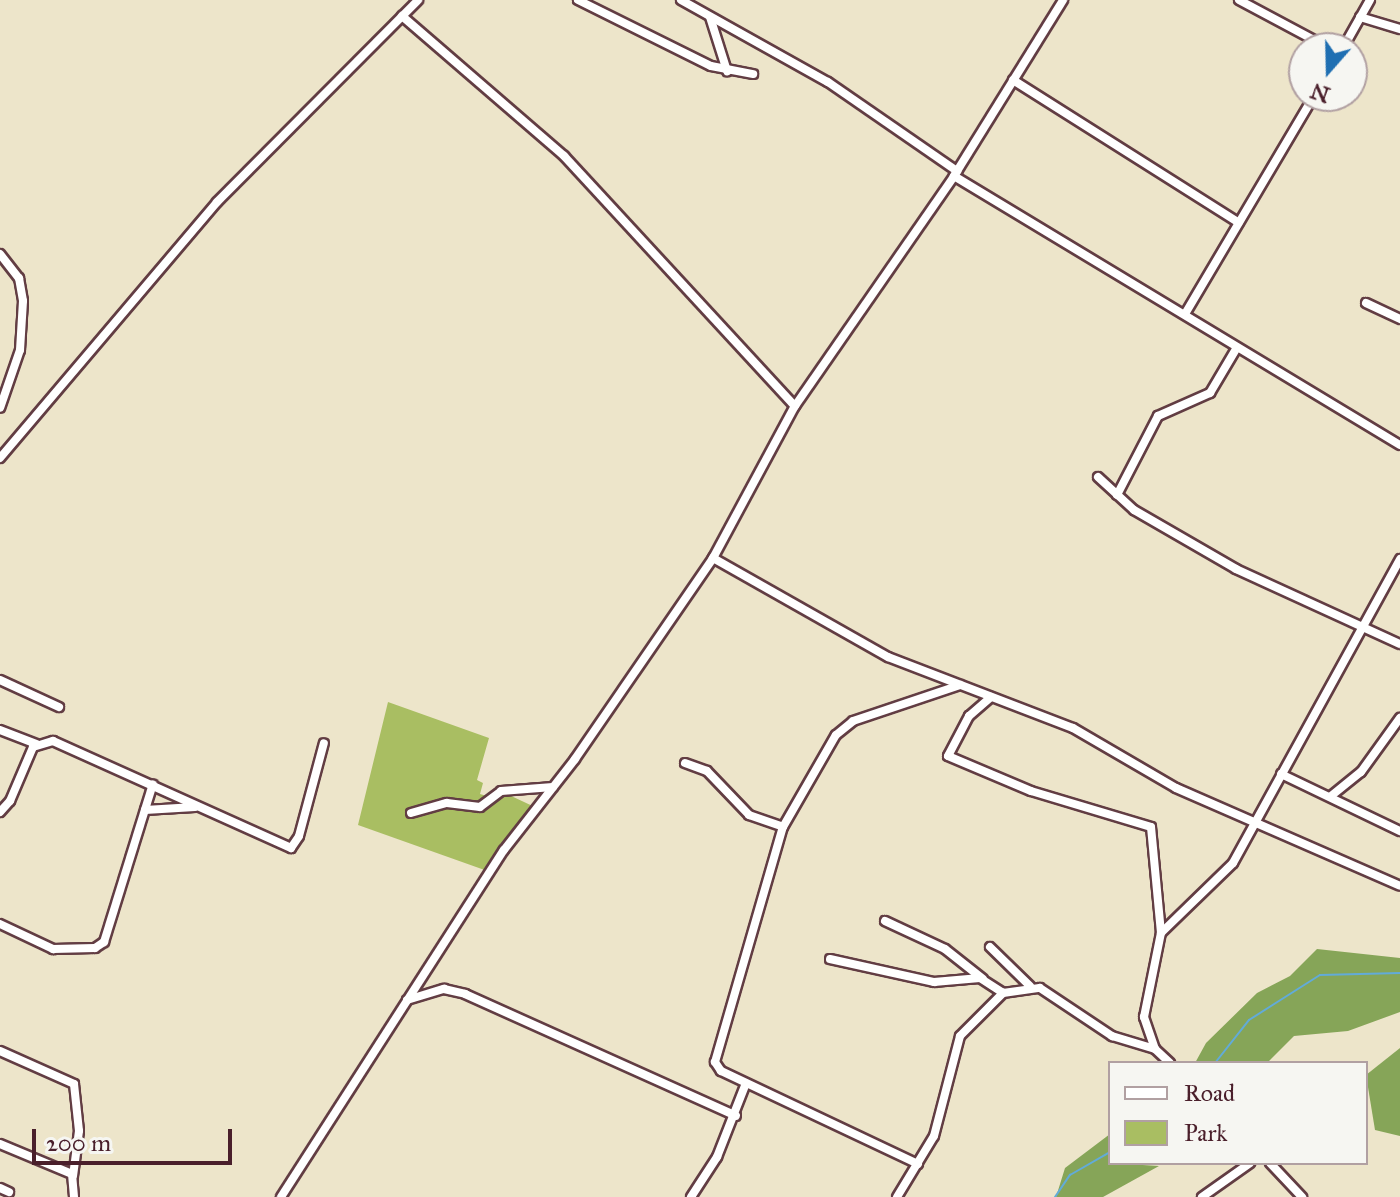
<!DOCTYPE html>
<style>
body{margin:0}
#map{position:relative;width:1400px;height:1197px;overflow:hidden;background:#ede5ca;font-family:"IM FELL Great Primer",serif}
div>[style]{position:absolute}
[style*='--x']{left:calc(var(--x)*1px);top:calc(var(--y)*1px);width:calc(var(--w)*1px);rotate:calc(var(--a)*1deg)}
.green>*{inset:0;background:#a9be62}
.forest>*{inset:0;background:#86a558}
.stream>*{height:2px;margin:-1px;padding:0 1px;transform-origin:1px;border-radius:1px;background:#62abd9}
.roads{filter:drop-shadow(2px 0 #623d43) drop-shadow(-2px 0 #623d43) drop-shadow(0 2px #623d43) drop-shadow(0 -2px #623d43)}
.street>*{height:8px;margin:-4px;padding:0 4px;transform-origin:4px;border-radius:4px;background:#fff}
span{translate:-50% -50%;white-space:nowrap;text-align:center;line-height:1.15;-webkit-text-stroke:8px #f6f6f2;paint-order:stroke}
.legend{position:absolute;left:1108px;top:1061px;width:260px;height:104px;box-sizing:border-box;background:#f6f6f2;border:2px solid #b1a0a2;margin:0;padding:10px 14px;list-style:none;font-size:24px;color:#4a1f2b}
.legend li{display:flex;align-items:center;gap:16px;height:40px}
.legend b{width:40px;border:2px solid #b1a0a2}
.north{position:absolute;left:1288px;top:32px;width:80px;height:80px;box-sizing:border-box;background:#f6f6f2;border:2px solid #b1a0a2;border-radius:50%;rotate:200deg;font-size:22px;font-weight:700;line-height:32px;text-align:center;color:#4a1f2b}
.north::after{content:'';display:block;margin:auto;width:28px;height:36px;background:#1f6fb2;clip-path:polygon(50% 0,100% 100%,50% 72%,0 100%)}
.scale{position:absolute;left:32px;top:1129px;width:200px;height:36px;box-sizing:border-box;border:4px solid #4a1f2b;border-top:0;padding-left:10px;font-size:24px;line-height:28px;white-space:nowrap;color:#4a1f2b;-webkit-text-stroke:6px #f6f6f2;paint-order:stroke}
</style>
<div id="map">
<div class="green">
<i style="clip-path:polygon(388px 702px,489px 738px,477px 780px,483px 783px,480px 794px,490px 797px,494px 788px,539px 809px,493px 873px,358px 825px)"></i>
</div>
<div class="forest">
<i style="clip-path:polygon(1317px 949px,1400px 958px,1400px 1012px,1348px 1031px,1294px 1036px,1267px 1063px,1195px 1063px,1206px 1043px,1257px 993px,1290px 976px)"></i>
<i style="clip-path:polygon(1400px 1048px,1400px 1136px,1375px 1130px,1366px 1075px)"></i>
<i style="clip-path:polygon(1110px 1134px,1110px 1163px,1159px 1166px,1103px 1197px,1056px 1197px,1065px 1168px)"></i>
</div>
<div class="stream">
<i style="--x:1215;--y:1063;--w:55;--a:-51.7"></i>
<i style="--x:1249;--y:1020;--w:84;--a:-32.4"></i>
<i style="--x:1320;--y:975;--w:80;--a:-1.4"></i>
<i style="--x:1055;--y:1197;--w:27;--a:-56"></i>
<i style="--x:1070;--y:1175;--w:46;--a:-29.9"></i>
</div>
<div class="roads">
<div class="street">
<i style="--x:578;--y:0;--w:148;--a:26.4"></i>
<i style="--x:711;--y:66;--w:43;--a:10.8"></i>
<i style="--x:681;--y:0;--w:168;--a:29.2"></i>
<i style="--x:828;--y:82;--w:157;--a:34.6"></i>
<i style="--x:1239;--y:0;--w:102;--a:28.1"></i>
<i style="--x:402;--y:16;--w:214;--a:40.8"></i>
<i style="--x:564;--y:156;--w:340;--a:47.3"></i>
<i style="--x:710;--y:17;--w:57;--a:72.5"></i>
<i style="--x:1360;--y:17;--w:42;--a:16.7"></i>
<i style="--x:1343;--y:48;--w:55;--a:-60.6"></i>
<i style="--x:1013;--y:80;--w:267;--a:32.3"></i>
<i style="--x:954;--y:176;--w:521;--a:31.1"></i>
<i style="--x:0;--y:254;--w:31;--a:52"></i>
<i style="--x:19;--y:278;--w:23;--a:80"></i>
<i style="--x:23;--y:301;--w:49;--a:93.5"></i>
<i style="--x:20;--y:350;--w:61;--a:109"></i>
<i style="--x:1366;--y:303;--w:38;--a:25"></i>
<i style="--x:1185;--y:314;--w:253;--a:-59.4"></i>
<i style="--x:0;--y:458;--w:336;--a:-49.7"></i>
<i style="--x:217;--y:202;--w:285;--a:-45.1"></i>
<i style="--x:1098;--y:477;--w:49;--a:42.5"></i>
<i style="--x:1134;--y:510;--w:118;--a:30"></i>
<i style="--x:1236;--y:569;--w:180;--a:24.6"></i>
<i style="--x:1117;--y:495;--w:89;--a:-62.6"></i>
<i style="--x:1158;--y:416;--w:57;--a:-23.9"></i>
<i style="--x:1210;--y:393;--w:51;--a:-59.4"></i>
<i style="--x:713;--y:558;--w:201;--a:29.5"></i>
<i style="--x:888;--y:657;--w:198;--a:21"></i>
<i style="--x:1073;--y:728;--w:119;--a:30.2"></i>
<i style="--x:1176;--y:788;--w:244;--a:23.6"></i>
<i style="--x:0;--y:680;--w:65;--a:24.6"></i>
<i style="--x:991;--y:697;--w:29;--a:139"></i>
<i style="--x:969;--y:716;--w:45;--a:117.7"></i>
<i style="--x:948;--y:756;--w:90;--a:22.9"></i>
<i style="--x:1031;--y:791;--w:125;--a:16.7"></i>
<i style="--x:1151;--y:827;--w:106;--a:84.6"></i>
<i style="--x:0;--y:730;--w:39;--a:21"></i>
<i style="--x:685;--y:763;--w:23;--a:20"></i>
<i style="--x:707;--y:771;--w:61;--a:46.3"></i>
<i style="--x:749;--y:815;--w:36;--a:19"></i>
<i style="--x:1281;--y:774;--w:132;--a:25.6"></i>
<i style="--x:1331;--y:796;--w:38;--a:-39"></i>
<i style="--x:1361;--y:772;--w:67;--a:-54.2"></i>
<i style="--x:145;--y:810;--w:50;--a:-3.4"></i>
<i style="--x:0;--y:812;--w:15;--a:-48"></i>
<i style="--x:10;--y:801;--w:59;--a:-66.9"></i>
<i style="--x:33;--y:747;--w:21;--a:-17"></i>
<i style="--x:53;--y:741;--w:261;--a:24.2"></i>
<i style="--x:291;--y:848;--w:14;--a:-56"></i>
<i style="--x:299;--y:836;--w:96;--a:-75"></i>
<i style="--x:411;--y:813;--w:37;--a:-16"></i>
<i style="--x:447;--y:803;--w:33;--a:7"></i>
<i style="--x:480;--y:807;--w:26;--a:-37"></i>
<i style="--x:501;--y:791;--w:52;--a:-4.4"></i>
<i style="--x:885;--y:921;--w:66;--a:25"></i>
<i style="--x:945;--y:949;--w:48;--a:38.3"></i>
<i style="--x:0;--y:924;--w:59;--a:25.3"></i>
<i style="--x:53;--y:949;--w:42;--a:-1.4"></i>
<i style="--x:95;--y:948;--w:11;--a:-34"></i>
<i style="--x:104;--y:942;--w:165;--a:-72.8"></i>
<i style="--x:990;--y:947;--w:56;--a:44.3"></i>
<i style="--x:830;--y:959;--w:107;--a:12.5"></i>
<i style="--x:934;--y:982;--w:46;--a:-5"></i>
<i style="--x:980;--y:978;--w:27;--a:33"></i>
<i style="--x:407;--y:1000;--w:39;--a:-17"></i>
<i style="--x:444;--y:989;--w:22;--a:13"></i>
<i style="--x:465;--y:994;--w:297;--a:24.2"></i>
<i style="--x:0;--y:1051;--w:81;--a:24"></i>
<i style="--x:74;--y:1084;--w:47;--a:83.9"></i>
<i style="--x:79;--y:1131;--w:45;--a:97.6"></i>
<i style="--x:1170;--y:1063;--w:21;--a:-137"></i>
<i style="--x:1155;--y:1049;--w:34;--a:-109"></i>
<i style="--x:1144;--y:1017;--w:86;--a:-78.6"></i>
<i style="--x:1161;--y:933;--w:100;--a:-44.2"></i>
<i style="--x:1233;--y:863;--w:347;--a:-61.2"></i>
<i style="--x:0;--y:1144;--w:78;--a:22.6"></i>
<i style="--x:72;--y:1174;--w:23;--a:85"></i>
<i style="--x:1270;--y:1163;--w:47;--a:46.7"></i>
<i style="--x:918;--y:1164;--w:218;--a:-154.7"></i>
<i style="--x:721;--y:1071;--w:11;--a:-124"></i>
<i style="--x:715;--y:1062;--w:245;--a:-73.9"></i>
<i style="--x:783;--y:827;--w:106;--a:-60.1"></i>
<i style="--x:836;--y:735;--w:22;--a:-39"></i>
<i style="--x:853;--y:721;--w:113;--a:-18.6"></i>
<i style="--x:0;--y:1188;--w:10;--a:24"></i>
<i style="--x:281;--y:1197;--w:412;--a:-57.3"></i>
<i style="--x:504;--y:850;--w:115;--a:-52"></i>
<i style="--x:575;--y:759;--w:244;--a:-55.5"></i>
<i style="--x:713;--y:558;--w:173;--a:-61.7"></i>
<i style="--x:795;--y:406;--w:280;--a:-55.3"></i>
<i style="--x:954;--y:176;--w:207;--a:-58.2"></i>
<i style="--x:691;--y:1197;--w:48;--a:-57"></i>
<i style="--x:717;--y:1157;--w:79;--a:-68.6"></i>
<i style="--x:897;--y:1197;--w:71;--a:-58.8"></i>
<i style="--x:934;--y:1136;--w:103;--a:-75.4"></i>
<i style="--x:960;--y:1036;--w:61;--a:-45"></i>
<i style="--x:1003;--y:993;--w:37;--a:-8"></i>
<i style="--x:1040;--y:988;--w:87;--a:33.7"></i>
<i style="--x:1112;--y:1036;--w:45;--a:16.8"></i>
<i style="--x:1202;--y:1197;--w:59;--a:-35.3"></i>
</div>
</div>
<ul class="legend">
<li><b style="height:10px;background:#fff"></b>Road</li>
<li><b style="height:22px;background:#a9be62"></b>Park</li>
</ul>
<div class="north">N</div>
<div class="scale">200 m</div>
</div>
